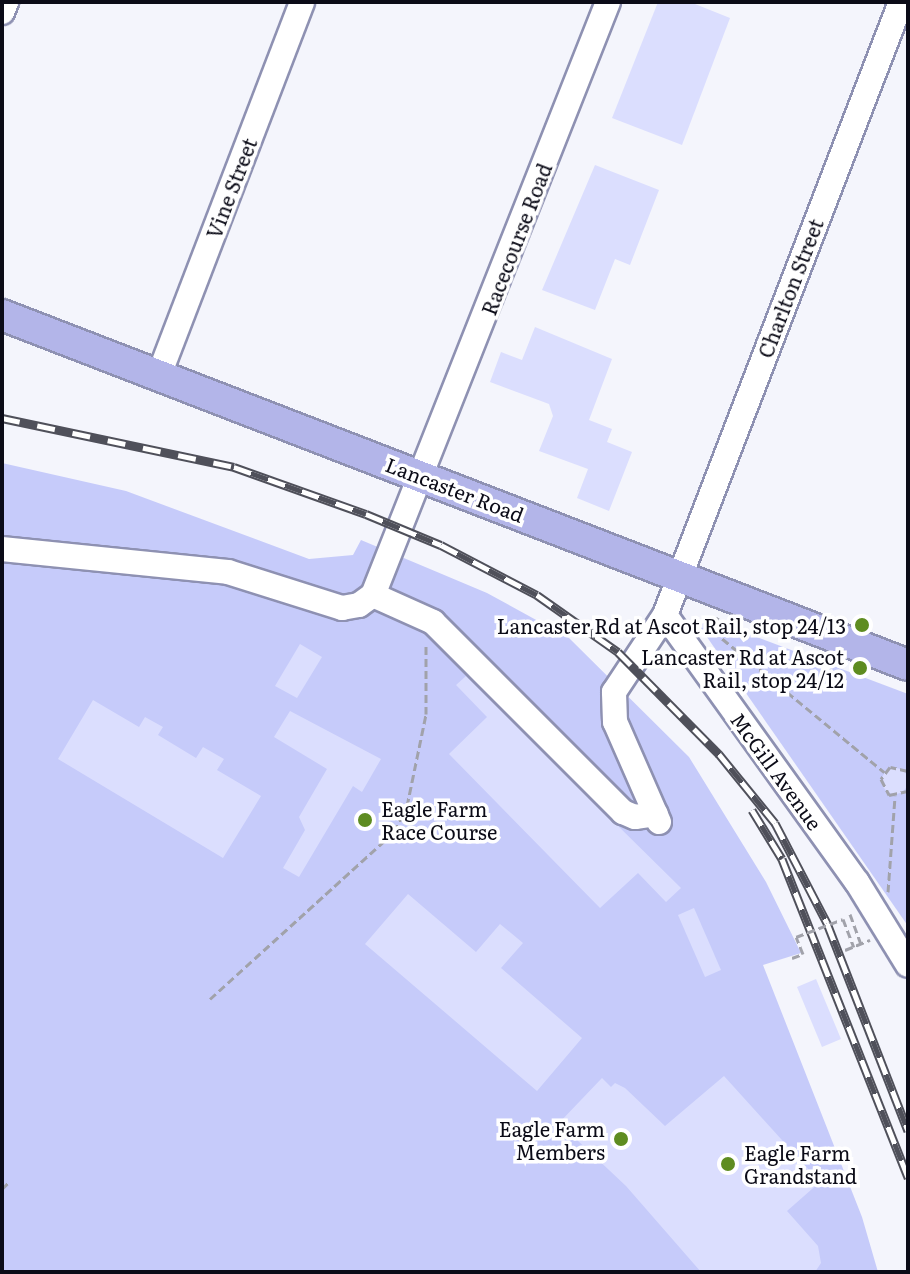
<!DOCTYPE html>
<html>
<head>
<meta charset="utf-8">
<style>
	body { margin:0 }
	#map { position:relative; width:910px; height:1274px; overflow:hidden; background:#f4f5fc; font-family:Literata,serif }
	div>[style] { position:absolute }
	.green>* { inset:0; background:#c6cbfa }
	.building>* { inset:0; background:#dbdefe }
	.round { border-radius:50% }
	.path>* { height:3px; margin-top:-1.5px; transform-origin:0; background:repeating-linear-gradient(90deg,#a1a2aa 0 8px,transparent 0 12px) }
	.roads { filter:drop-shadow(2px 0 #8e91b2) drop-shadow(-2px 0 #8e91b2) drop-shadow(0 2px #8e91b2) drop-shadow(0 -2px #8e91b2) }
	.minor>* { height:24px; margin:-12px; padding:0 12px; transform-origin:12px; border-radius:12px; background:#fff }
	.major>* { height:30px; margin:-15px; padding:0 15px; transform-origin:15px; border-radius:15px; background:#b3b5e9 }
	.rail>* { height:9px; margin-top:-4.5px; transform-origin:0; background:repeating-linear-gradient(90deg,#fff 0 18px,#4f505a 0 36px); box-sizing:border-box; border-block:2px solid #4f505a }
	.path-bridge>* { height:3px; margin-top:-1.5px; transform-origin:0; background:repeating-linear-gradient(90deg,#a1a2aa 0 8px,transparent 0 12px) }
	.dots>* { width:22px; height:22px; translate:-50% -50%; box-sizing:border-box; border:4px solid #fff; border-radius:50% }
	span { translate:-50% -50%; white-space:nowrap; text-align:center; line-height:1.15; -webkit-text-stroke:7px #fff; paint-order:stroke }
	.street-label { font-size:20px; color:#0b0b17 }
	.poi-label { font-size:20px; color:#0b0b17 }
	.right { translate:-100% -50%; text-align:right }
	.left { translate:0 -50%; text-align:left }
	.frame { position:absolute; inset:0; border:4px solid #0b0b17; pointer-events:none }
</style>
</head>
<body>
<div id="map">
	<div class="green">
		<i style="clip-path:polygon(2px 463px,126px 491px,309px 559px,353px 555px,361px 540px,487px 593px,569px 638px,689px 757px,766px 882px,801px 953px,763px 965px,862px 1217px,878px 1272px,2px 1272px)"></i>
		<i style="clip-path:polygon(706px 618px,908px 694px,908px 926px,700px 627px)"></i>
	</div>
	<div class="building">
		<i style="clip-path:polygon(658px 2px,690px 2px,730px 18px,682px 145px,612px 118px)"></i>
		<i style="clip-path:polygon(595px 165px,659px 190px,630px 265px,615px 259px,595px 310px,542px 290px)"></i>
		<i style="clip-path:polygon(535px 327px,612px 359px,589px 420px,612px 429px,607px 442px,632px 452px,609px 511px,577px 498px,588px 469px,539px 451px,553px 416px,549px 404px,490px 382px,501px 352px,522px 360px)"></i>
		<i style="clip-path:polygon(300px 644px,322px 657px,297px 698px,275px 686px)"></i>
		<i style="clip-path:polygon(466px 676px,681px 888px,666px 902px,638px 873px,600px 908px,449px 754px,487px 717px,456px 685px)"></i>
		<i style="clip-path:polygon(93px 700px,139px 727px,145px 717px,163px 727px,158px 735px,196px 758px,203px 747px,224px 759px,217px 770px,261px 796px,223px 858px,58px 759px)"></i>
		<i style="clip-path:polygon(290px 711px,381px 759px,362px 792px,353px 786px,299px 877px,283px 868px,305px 830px,299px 817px,327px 769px,274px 737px)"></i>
		<i class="round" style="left:882px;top:768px;width:26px;height:26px"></i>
		<i style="clip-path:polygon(408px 894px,476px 952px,500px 924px,523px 943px,501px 968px,582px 1038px,537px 1091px,365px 944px)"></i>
		<i style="clip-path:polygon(694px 908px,721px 970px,705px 977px,678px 915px)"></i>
		<i style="clip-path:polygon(816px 979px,841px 1039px,822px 1047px,797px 987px)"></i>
		<i style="clip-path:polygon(724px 1076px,820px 1182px,787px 1211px,818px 1246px,821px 1263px,815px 1272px,701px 1272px,626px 1186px,559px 1123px,602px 1078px,611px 1087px,615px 1083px,625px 1088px,665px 1126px)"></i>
	</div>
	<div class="path">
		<i style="left:718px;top:617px;width:15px;rotate:110deg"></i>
		<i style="left:713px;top:631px;width:222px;rotate:39.5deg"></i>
		<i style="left:908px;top:771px;width:18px;rotate:-167deg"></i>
		<i style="left:890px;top:767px;width:15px;rotate:127deg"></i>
		<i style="left:881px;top:779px;width:18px;rotate:63deg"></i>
		<i style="left:889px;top:795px;width:19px;rotate:-12deg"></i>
		<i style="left:888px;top:892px;width:96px;rotate:-85.8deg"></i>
		<i style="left:850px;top:914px;width:32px;rotate:70deg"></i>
		<i style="left:843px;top:919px;width:30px;rotate:69deg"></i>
		<i style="left:845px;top:950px;width:27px;rotate:-22deg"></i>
		<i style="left:792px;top:958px;width:12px;rotate:-20deg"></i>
		<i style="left:803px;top:954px;width:18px;rotate:-112deg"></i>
		<i style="left:210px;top:999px;width:248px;rotate:-42.2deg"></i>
		<i style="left:394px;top:832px;width:29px;rotate:-63deg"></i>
		<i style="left:407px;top:806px;width:94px;rotate:-78.3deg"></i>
		<i style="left:426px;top:714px;width:69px;rotate:-90deg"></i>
		<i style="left:2px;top:1189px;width:10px;rotate:-45deg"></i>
	</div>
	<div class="roads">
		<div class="minor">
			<i style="left:2px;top:12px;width:11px;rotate:-68deg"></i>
			<i style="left:159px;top:375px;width:399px;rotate:-69deg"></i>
			<i style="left:2px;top:549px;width:227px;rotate:5.8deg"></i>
			<i style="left:228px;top:572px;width:120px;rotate:17.5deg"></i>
			<i style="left:342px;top:608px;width:17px;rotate:-10deg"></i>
			<i style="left:359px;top:605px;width:17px;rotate:-36deg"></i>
			<i style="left:373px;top:595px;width:638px;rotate:-68.38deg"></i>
			<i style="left:373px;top:595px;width:66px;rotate:24.2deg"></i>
			<i style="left:433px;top:622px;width:269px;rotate:45deg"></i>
			<i style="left:623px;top:812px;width:13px;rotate:23deg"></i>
			<i style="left:635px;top:817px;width:21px;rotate:-8deg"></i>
			<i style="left:665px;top:615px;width:329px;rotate:54.3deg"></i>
			<i style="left:857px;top:882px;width:97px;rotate:58.4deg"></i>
			<i style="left:659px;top:822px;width:109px;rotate:-113.7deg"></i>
			<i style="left:615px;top:722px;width:30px;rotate:-92deg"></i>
			<i style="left:614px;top:692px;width:92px;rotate:-56.5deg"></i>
			<i style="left:665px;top:615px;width:657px;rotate:-68.94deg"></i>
		</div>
		<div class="major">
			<i style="left:2px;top:315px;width:971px;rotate:21.12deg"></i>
		</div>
	</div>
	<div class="rail">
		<i style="left:2px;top:418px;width:237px;rotate:11.9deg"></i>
		<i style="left:234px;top:467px;width:140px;rotate:19.6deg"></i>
		<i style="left:366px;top:514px;width:81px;rotate:22.5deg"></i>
		<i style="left:441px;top:545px;width:108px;rotate:27.5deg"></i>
		<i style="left:537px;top:595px;width:99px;rotate:35.1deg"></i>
		<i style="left:618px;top:652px;width:144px;rotate:45.3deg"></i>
		<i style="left:719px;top:754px;width:89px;rotate:50.9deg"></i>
		<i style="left:775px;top:823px;width:113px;rotate:62.5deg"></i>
		<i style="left:827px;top:923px;width:223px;rotate:68.7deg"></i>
		<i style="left:752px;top:810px;width:57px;rotate:58.5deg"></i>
		<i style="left:782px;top:859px;width:343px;rotate:68.4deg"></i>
	</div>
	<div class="path-bridge">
		<i style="left:796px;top:937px;width:50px;rotate:-21deg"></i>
	</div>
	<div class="dots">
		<i style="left:862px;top:625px;background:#5e8c20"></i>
		<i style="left:860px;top:668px;background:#5e8c20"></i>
		<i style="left:365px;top:820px;background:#5e8c20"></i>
		<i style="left:621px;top:1139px;background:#5e8c20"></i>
		<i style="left:728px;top:1164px;background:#5e8c20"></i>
	</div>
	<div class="street-label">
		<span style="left:231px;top:188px;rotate:-69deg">Vine Street</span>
		<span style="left:516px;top:239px;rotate:-69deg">Racecourse Road</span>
		<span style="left:790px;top:288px;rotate:-69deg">Charlton Street</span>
		<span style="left:455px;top:489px;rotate:21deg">Lancaster Road</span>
		<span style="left:777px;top:771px;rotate:54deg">McGill Avenue</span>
	</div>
	<div class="poi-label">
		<span class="right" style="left:846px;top:625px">Lancaster Rd at Ascot Rail, stop 24/13</span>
		<span class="right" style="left:844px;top:668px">Lancaster Rd at Ascot<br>Rail, stop 24/12</span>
		<span class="left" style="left:381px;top:820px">Eagle Farm<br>Race Course</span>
		<span class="right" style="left:605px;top:1140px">Eagle Farm<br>Members</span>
		<span class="left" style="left:744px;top:1164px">Eagle Farm<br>Grandstand</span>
	</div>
	<div class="frame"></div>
</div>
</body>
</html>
